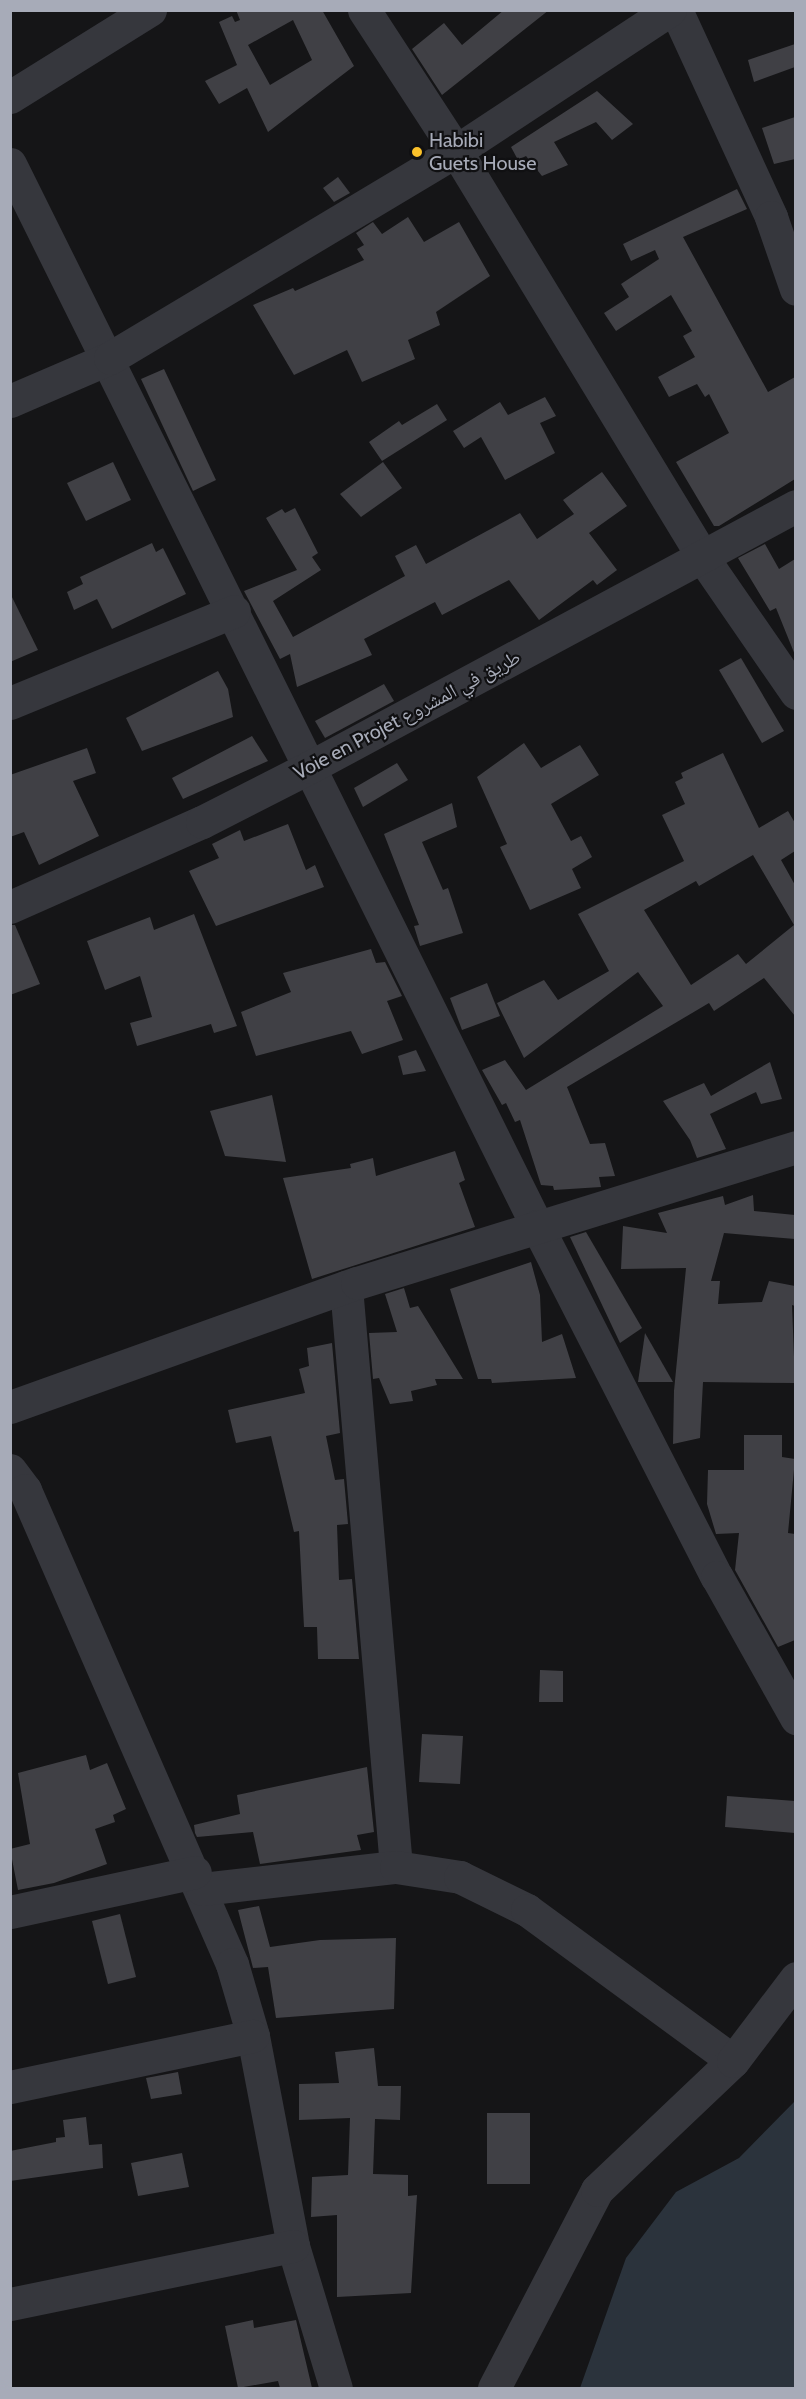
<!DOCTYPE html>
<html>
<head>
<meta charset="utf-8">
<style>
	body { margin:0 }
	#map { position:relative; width:806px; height:2399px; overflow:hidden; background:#151517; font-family:Cabin,"Noto Naskh Arabic",sans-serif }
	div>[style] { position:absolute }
	.water>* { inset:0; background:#2b333c }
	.building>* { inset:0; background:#404045 }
	.minor>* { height:33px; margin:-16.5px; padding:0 16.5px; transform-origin:16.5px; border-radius:16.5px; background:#36373d }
	.dots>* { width:16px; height:16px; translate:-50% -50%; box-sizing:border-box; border:3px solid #101012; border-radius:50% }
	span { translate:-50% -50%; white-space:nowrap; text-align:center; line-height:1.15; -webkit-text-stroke:4.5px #101012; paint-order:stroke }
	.poi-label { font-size:20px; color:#a7abb8 }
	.left { translate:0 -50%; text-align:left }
	.street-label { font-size:20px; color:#a7abb8 }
	.frame { position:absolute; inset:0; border:12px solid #a7abb8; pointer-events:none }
</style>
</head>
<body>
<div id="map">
	<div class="water">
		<i style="clip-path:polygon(795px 2101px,795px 2388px,580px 2388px,626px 2258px,676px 2192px,739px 2158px)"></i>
	</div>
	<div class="building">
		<i style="clip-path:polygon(evenodd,236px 10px,322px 10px,354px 66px,268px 132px,247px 88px,219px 104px,205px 81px,237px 65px,219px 22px,232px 16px,235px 22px,240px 20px,236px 10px,293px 20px,312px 60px,270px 85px,248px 45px,293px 20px)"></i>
		<i style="clip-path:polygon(504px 10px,549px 10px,442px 95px,412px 49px,444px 23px,462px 45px)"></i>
		<i style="clip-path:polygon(795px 44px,795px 67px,754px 82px,748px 60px)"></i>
		<i style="clip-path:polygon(597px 91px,633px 124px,612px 140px,596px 122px,554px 142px,568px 165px,542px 176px,526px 156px,518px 160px,511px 147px)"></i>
		<i style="clip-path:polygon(795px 117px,795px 159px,774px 164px,762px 128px)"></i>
		<i style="clip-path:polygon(338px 177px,350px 193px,334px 202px,323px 188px)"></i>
		<i style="clip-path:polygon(737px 189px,747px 209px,683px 237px,768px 392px,795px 377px,795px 479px,719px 526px,714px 526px,676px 462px,729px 433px,709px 394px,705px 397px,697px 384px,669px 397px,658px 377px,695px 357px,683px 336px,692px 331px,671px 295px,616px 331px,604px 313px,629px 297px,621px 284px,659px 259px,655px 250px,631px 261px,623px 244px)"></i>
		<i style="clip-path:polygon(408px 217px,424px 242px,459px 222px,490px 276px,436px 312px,440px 325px,408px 340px,415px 359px,362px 382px,347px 350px,294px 375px,253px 305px,293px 288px,295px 291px,364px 260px,357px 249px,364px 245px,356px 233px,373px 222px,382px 234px)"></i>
		<i style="clip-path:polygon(164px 369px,216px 480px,193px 491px,141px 379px)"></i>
		<i style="clip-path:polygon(545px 397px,556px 416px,540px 423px,555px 453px,505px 480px,481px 437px,464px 448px,453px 431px,500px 402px,508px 415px)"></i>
		<i style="clip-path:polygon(437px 404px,447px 420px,382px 461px,369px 442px,399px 421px,402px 425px)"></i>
		<i style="clip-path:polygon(113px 462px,131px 500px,86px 521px,67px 483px)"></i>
		<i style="clip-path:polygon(383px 462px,402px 488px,361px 517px,340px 494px)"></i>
		<i style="clip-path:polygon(602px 472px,627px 506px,589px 533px,617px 570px,597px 585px,593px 580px,539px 620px,509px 580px,442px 615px,435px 602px,364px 639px,372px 655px,297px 687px,290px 654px,280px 659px,244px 591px,297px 570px,266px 518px,282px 509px,285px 513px,295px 508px,318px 553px,312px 557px,321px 570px,273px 601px,293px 637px,405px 576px,395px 556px,416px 545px,426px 564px,520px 513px,537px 539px,574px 514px,563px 500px)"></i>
		<i style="clip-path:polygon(152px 543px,156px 552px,163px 548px,186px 594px,112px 629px,97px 599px,74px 610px,67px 592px,83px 584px,80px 577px)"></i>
		<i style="clip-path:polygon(765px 544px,779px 569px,795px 559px,795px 655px,776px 608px,770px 611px,738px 558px)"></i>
		<i style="clip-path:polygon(10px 593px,38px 650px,10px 662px)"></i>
		<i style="clip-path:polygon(741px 658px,784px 731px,762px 743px,719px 670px)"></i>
		<i style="clip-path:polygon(218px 671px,228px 689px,233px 717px,142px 751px,126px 718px)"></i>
		<i style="clip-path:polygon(384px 684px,394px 701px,325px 738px,315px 721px)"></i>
		<i style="clip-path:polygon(252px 736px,268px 761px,183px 799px,172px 778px)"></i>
		<i style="clip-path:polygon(524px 743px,541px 768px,580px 745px,599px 775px,551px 804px,571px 841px,581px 836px,592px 857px,572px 869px,581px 888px,530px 910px,500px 847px,507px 844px,477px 777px)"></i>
		<i style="clip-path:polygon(87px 748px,96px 773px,73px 781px,99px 836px,39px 865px,24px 832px,10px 837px,10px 775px)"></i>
		<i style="clip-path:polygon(evenodd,723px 753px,759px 828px,788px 811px,795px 823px,795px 851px,781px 860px,795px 885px,795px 1016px,764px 978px,714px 1011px,709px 1003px,567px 1087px,590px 1144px,605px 1143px,615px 1176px,599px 1177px,601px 1187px,554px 1190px,553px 1186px,541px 1185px,520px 1120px,515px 1122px,506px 1103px,502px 1105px,482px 1070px,505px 1060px,526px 1090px,663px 1006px,638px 972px,524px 1058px,497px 1003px,544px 980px,558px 1000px,609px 971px,578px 914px,684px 861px,662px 815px,685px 804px,675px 782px,683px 778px,681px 773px,723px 753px,753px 855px,794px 925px,746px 964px,738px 954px,691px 985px,644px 910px,696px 881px,699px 886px,753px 855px)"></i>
		<i style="clip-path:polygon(397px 763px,408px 780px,363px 807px,354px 788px)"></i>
		<i style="clip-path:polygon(452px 803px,457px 827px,422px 842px,443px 890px,448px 888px,463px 933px,420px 946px,414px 926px,419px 925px,384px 834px)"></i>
		<i style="clip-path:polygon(288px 824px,306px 870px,315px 865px,324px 887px,216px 926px,189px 871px,219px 858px,212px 844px,240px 830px,244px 841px)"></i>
		<i style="clip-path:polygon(194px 914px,237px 1026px,214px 1033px,211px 1024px,137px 1046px,130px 1023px,152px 1017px,140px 976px,105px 990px,87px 941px,150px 917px,154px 930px)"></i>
		<i style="clip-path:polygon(10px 925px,15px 925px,40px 984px,10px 995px)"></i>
		<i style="clip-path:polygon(371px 949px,376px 963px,385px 962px,402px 996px,387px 1001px,403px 1040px,362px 1054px,351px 1031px,256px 1056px,241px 1012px,291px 992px,283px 973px)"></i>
		<i style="clip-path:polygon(487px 983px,500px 1016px,462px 1030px,450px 998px)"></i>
		<i style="clip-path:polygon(416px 1050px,426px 1071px,403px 1075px,398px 1056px)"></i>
		<i style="clip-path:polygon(770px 1062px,782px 1099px,761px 1104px,756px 1092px,710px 1114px,726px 1149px,697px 1158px,690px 1140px,663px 1101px,704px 1083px,711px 1096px)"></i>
		<i style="clip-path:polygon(272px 1095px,286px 1162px,225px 1156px,210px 1111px)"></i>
		<i style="clip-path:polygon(455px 1151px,465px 1180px,459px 1183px,475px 1227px,312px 1279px,283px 1178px,351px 1168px,350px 1164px,373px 1158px,376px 1176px)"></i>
		<i style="clip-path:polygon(753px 1195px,754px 1211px,795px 1215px,795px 1239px,724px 1233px,711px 1281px,720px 1281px,718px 1304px,762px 1302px,769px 1281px,795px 1286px,795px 1306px,792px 1305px,795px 1383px,703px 1382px,700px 1438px,673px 1444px,674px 1391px,686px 1268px,621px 1269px,623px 1226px,667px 1233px,658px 1213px,723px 1196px,725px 1205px)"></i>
		<i style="clip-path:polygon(586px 1232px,642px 1328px,620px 1343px,570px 1237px)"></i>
		<i style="clip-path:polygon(531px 1262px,540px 1295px,542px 1342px,562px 1334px,576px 1378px,492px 1383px,491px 1379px,478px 1379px,450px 1289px)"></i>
		<i style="clip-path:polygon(404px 1288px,410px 1308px,418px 1306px,463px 1379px,435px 1379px,437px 1385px,411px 1391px,413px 1401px,390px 1404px,379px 1378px,373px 1379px,369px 1333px,397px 1332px,385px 1294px)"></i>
		<i style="clip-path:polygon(645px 1333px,673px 1382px,638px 1382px)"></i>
		<i style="clip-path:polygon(332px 1343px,340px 1433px,326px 1436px,335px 1480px,344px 1479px,348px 1524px,337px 1525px,339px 1580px,352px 1579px,359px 1659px,318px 1659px,317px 1627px,304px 1627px,299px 1531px,294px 1532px,271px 1436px,236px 1443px,228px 1410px,305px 1393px,299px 1369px,309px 1366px,307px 1348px)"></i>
		<i style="clip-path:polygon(744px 1435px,782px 1435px,782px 1457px,795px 1459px,788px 1533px,795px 1534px,795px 1640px,778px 1647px,735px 1570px,739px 1533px,716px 1534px,707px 1504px,708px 1470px,744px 1470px)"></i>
		<i style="clip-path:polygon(540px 1670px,563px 1671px,563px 1702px,539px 1702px)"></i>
		<i style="clip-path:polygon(422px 1734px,463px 1736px,460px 1784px,419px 1782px)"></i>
		<i style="clip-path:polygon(86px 1755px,90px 1770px,107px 1763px,126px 1809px,113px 1815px,115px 1822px,95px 1829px,107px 1864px,54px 1883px,18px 1890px,10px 1849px,30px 1844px,18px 1773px)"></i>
		<i style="clip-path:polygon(367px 1767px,374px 1832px,357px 1835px,361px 1850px,260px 1864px,253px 1832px,197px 1837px,195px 1833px,194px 1825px,240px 1814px,237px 1795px)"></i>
		<i style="clip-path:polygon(727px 1796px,795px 1801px,795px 1833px,725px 1827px)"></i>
		<i style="clip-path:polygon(259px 1906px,270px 1947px,320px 1940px,396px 1938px,394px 2009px,276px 2018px,268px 1967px,253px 1968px,238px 1910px)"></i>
		<i style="clip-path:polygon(120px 1914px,136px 1977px,108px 1984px,92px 1921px)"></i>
		<i style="clip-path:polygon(374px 2048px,378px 2086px,401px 2086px,400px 2120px,375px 2119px,373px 2174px,408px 2175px,408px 2196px,417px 2195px,411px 2293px,337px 2297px,337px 2215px,311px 2217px,312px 2177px,348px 2175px,350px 2118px,299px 2120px,299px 2084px,339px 2083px,335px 2052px)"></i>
		<i style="clip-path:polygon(178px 2072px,182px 2094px,151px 2099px,146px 2078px)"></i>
		<i style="clip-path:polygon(487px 2113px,530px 2113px,530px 2184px,487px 2184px)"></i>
		<i style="clip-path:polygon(86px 2117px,89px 2145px,102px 2144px,103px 2168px,10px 2181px,10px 2151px,56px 2142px,56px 2138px,65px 2137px,63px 2120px)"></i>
		<i style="clip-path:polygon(182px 2153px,189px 2187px,138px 2196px,131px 2163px)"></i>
		<i style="clip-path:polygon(253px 2320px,254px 2328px,296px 2320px,312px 2388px,280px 2388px,278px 2381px,238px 2388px,225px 2326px)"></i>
	</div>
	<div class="minor">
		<i style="left:364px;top:10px;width:168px;rotate:56.9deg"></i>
		<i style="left:456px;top:151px;width:476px;rotate:58.7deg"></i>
		<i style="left:703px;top:558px;width:164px;rotate:55.4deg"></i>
		<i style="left:676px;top:10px;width:228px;rotate:65.3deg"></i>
		<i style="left:771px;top:217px;width:76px;rotate:70.9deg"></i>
		<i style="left:10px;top:97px;width:165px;rotate:-31.9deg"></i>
		<i style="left:10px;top:164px;width:1186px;rotate:63.61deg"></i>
		<i style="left:537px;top:1226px;width:394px;rotate:62.9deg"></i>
		<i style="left:717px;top:1577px;width:162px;rotate:60.7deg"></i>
		<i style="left:10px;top:401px;width:109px;rotate:-23.3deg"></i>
		<i style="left:110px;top:358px;width:403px;rotate:-30.9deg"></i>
		<i style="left:456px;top:151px;width:256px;rotate:-33.4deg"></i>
		<i style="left:10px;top:703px;width:242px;rotate:-22.3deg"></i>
		<i style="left:10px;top:907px;width:210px;rotate:-23.9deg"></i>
		<i style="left:202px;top:822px;width:121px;rotate:-27deg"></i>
		<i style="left:310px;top:767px;width:552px;rotate:-28.24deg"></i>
		<i style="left:346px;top:1287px;width:582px;rotate:85.07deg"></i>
		<i style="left:10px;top:1407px;width:368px;rotate:-19.7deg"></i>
		<i style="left:357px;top:1283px;width:460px;rotate:-17.2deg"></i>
		<i style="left:10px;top:1470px;width:25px;rotate:53deg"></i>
		<i style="left:25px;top:1490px;width:517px;rotate:66.41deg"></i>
		<i style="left:232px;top:1964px;width:75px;rotate:73.7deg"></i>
		<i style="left:253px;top:2036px;width:214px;rotate:79.2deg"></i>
		<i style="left:293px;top:2246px;width:148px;rotate:73.2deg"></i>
		<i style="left:202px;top:1889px;width:195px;rotate:-6.5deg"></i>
		<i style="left:396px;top:1867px;width:65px;rotate:8.9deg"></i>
		<i style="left:460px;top:1877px;width:75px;rotate:26.2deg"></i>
		<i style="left:527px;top:1910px;width:255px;rotate:36.2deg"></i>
		<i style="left:10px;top:1912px;width:189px;rotate:-12.2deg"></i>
		<i style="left:10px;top:2087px;width:248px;rotate:-11.9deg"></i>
		<i style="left:10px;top:2304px;width:289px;rotate:-11.6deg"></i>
		<i style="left:494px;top:2388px;width:223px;rotate:-62.5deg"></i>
		<i style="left:597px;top:2190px;width:187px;rotate:-43.5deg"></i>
		<i style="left:733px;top:2061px;width:104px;rotate:-52.8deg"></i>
	</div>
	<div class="dots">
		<i style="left:417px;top:152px;background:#fbc12a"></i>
	</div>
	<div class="poi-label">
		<span class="left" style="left:429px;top:152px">Habibi<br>Guets House</span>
	</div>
	<div class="street-label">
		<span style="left:407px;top:715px;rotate:-28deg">Voie en Projet طريق في المشروع</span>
	</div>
	<div class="frame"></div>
</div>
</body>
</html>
